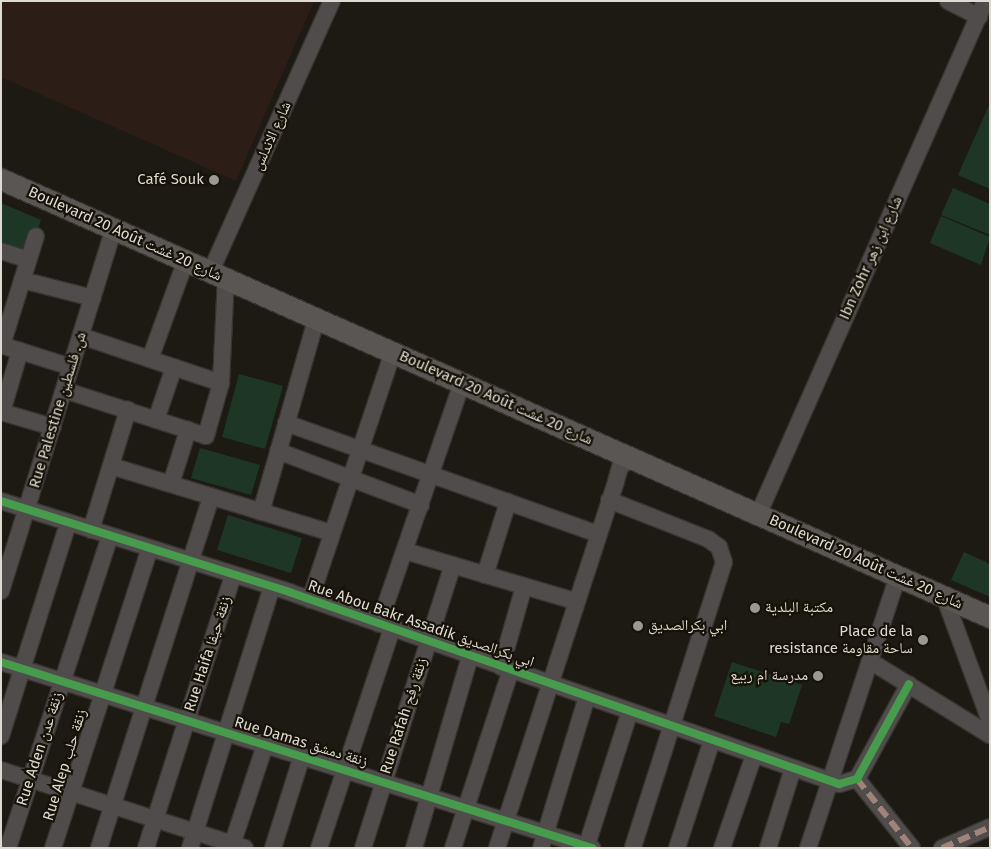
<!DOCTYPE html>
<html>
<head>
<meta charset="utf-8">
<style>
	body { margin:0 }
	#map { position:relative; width:991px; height:849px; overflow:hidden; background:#1d1a14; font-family:"Fira Sans","Noto Naskh Arabic",sans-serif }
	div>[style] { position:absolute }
	.commercial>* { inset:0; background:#2d1d17 }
	.green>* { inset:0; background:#1d3724 }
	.roads { filter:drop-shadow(1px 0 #373430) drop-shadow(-1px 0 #373430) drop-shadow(0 1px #373430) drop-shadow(0 -1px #373430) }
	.minor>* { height:16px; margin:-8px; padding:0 8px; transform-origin:8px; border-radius:8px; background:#504c4b }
	.major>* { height:21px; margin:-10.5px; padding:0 10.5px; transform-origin:10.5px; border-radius:10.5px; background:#595654 }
	.quiet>* { height:6px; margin-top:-3px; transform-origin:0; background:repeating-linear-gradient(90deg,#a18479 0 12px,transparent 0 18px) }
	.cycleway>* { height:8px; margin:-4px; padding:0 4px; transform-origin:4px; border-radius:4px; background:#469c4c }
	.dots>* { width:14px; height:14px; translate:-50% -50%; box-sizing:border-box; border:2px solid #171207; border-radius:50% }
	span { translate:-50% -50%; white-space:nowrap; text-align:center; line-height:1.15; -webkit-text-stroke:4.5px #171207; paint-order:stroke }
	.street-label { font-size:15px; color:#dfdbd4 }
	.poi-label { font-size:15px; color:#dfdbd4 }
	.right { translate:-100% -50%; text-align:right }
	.left { translate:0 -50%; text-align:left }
	.frame { position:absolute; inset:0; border:2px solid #dfdbd4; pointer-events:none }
</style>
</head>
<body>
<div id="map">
	<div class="commercial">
		<i style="clip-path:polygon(1px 1px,314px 1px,236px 181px,1px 77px)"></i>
	</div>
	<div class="green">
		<i style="clip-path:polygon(990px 103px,990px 189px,958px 175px)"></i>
		<i style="clip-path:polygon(953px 188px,990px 204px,990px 235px,941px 215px)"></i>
		<i style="clip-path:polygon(1px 203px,41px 220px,28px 259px,1px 250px)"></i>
		<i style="clip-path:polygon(941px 216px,990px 237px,981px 265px,930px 243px)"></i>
		<i style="clip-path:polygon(239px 374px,283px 386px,265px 449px,222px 437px)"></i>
		<i style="clip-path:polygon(200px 448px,260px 465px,251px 495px,191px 478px)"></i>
		<i style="clip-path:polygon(228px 515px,302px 538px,291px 573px,217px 550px)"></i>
		<i style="clip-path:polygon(964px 552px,990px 564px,990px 597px,951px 580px)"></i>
		<i style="clip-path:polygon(732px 662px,802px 685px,789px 724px,781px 722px,776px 737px,714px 716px)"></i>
	</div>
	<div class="roads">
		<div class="minor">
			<i style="left:948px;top:1px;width:35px;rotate:27deg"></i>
			<i style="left:1px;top:251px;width:29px;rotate:18deg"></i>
			<i style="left:211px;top:271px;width:296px;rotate:-65.9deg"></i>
			<i style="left:22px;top:280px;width:73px;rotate:14.2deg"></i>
			<i style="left:81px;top:336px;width:148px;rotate:18.6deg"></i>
			<i style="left:1px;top:345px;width:73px;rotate:17.4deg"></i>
			<i style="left:2px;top:345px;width:114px;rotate:-72.7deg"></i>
			<i style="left:150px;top:359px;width:105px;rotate:-70deg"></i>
			<i style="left:64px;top:390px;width:149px;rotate:17.9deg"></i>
			<i style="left:206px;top:436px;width:55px;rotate:-74.2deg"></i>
			<i style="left:221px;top:383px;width:105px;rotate:-87.3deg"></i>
			<i style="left:1px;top:412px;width:54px;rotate:16.1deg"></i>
			<i style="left:2px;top:412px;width:64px;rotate:-73.6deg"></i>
			<i style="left:156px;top:420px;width:56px;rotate:-71.2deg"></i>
			<i style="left:286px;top:423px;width:331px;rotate:19.6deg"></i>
			<i style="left:278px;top:451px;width:153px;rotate:20.7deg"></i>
			<i style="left:111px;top:466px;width:231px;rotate:16.9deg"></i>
			<i style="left:171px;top:484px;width:57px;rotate:-72.5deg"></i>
			<i style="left:609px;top:500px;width:106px;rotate:21.5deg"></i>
			<i style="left:708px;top:539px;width:14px;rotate:36deg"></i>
			<i style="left:719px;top:547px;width:16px;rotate:72deg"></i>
			<i style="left:724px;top:562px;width:300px;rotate:107.7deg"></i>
			<i style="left:1px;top:501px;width:302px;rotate:17.5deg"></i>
			<i style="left:289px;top:592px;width:583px;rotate:19.24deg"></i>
			<i style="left:839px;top:784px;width:19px;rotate:-16deg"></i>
			<i style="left:857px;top:779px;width:108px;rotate:-61.3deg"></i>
			<i style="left:261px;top:512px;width:200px;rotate:-74deg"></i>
			<i style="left:758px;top:515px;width:562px;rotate:-66.17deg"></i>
			<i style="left:91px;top:530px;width:126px;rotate:-72.9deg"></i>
			<i style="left:405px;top:551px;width:177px;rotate:16.4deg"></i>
			<i style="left:485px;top:575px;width:77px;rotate:-72.5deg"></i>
			<i style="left:1px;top:591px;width:380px;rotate:-72.7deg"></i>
			<i style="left:944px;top:596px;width:133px;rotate:69.8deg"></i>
			<i style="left:310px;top:600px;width:262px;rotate:-71.5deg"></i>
			<i style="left:379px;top:624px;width:255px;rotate:-71deg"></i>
			<i style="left:870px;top:661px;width:141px;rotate:31.7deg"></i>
			<i style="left:1px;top:662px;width:620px;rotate:17.47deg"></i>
			<i style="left:501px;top:667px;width:84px;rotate:-74.1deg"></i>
			<i style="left:1px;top:736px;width:223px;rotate:-72.5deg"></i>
			<i style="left:1px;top:770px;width:256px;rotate:17.7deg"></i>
			<i style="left:857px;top:779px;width:88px;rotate:51.4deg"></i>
			<i style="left:8px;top:848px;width:328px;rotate:-71.9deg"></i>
			<i style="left:53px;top:848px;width:315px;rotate:-72.1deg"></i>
			<i style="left:99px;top:848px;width:369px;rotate:-72.3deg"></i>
			<i style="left:146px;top:848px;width:287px;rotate:-72.3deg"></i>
			<i style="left:190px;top:848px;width:274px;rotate:-72.6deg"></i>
			<i style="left:231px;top:848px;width:108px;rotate:-71.7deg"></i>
			<i style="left:273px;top:848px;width:96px;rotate:-72.5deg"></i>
			<i style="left:319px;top:848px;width:232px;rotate:-71.6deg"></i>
			<i style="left:363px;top:848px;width:297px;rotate:-72.4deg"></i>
			<i style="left:414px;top:848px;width:200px;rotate:-73.7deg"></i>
			<i style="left:453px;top:848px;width:187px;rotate:-72deg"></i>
			<i style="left:497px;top:848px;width:386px;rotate:-72deg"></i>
			<i style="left:616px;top:481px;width:15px;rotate:-74deg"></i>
			<i style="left:620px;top:467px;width:14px;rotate:-39deg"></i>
			<i style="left:541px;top:848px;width:158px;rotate:-73.1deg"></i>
			<i style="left:586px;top:848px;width:144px;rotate:-72.2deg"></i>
			<i style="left:677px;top:848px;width:114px;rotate:-72deg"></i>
			<i style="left:722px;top:848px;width:98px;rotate:-71deg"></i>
			<i style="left:768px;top:848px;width:84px;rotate:-72.6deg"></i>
			<i style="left:808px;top:848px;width:287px;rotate:-71.7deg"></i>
			<i style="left:942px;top:848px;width:52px;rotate:-23.6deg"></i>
		</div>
		<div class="major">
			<i style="left:1px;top:179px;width:1082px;rotate:23.89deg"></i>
		</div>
	</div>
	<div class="quiet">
		<i style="left:857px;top:779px;width:88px;rotate:51.4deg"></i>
		<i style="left:942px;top:848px;width:52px;rotate:-23.6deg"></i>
	</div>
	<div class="cycleway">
		<i style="left:1px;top:501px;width:302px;rotate:17.5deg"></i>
		<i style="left:289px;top:592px;width:583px;rotate:19.24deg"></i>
		<i style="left:839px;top:784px;width:19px;rotate:-16deg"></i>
		<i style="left:857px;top:779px;width:108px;rotate:-61.3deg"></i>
		<i style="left:1px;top:662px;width:620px;rotate:17.47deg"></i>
	</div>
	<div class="dots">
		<i style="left:214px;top:180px;background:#9b9791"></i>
		<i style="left:755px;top:608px;background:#9b9791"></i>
		<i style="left:638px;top:626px;background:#9b9791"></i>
		<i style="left:923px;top:640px;background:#9b9791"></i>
		<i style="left:818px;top:676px;background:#9b9791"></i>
	</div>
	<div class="street-label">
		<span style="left:272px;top:136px;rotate:-66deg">شارع الاندلس</span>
		<span style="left:125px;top:234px;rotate:24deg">Boulevard 20 Août شارع 20 غشت</span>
		<span style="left:871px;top:258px;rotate:-66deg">Ibn Zohr شارع ابن زهر</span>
		<span style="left:496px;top:398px;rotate:24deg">Boulevard 20 Août شارع 20 غشت</span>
		<span style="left:58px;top:410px;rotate:-73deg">Rue Palestine ش. فلسطين</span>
		<span style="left:866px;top:562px;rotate:24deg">Boulevard 20 Août شارع 20 غشت</span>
		<span style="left:421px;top:624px;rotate:19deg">Rue Abou Bakr Assadik ابي بكرالصديق</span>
		<span style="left:208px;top:654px;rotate:-72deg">Rue Haifa زنقة حيفا</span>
		<span style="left:404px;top:716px;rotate:-72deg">Rue Rafah زنقة رفح</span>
		<span style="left:301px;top:742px;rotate:17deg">Rue Damas زنقة دمشق</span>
		<span style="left:40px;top:749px;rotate:-72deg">Rue Aden زنقة عدن</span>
		<span style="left:65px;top:765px;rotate:-73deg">Rue Alep زنقة حلب</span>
	</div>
	<div class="poi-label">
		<span class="right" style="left:204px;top:180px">Café Souk</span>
		<span class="left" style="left:765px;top:608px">مكتبة البلدية</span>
		<span class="left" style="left:648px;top:626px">ابي بكرالصديق</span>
		<span class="right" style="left:913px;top:640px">Place de la<br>resistance ساحة مقاومة</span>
		<span class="right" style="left:808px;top:676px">مدرسة ام ربيع</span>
	</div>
	<div class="frame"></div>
</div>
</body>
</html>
